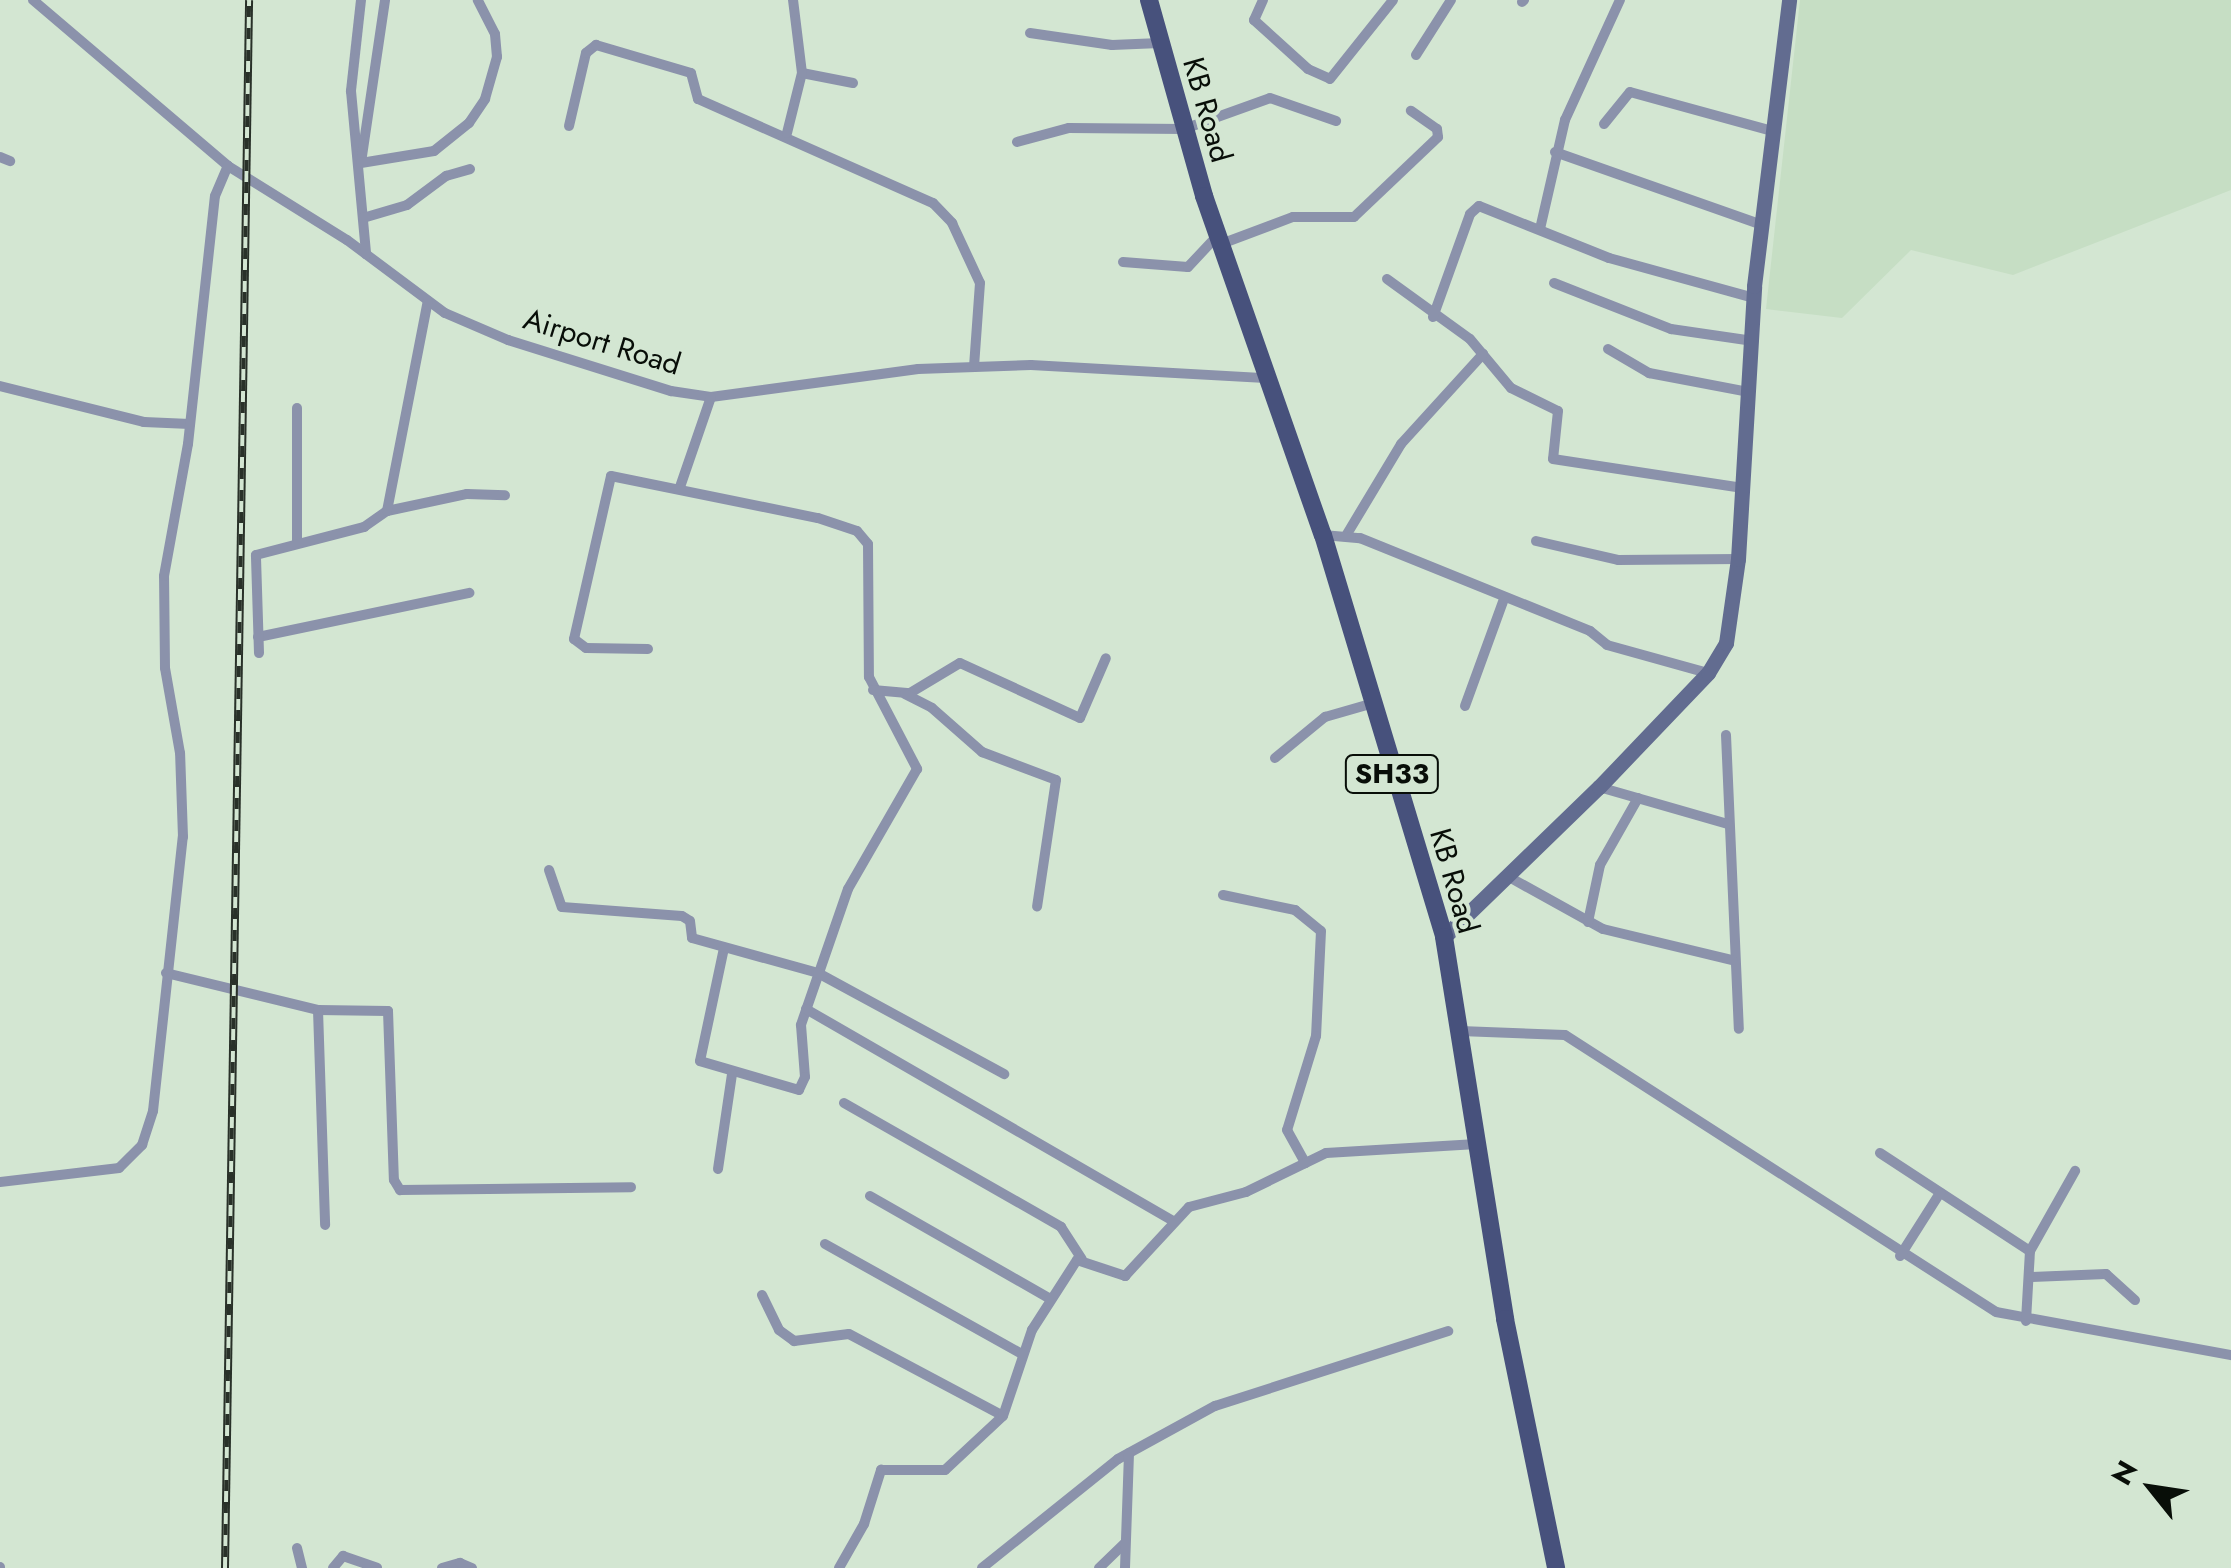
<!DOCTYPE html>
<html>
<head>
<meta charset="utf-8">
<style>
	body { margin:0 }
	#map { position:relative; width:2231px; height:1568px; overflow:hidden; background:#d3e6d2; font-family:Jost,sans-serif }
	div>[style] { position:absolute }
	.built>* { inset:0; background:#c6dec4 }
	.street>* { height:10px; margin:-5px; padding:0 5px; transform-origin:5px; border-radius:5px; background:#8b92ab }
	.secondary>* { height:15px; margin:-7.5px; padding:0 7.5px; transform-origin:7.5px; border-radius:7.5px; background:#626c90 }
	.primary>* { height:18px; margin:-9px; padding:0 9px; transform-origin:9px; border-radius:9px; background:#47517c }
	.rail>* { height:8px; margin-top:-4px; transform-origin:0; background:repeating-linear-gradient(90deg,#d3e6d2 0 11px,#293129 0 22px); box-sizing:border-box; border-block:2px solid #293129 }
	span { translate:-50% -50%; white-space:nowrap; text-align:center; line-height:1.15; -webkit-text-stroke:8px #d3e6d2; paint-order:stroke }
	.shield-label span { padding:2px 8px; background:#d3e6d2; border:2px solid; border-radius:8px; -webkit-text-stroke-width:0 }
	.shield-label { font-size:28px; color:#080e08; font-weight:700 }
	.street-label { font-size:30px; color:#080e08 }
	.north { position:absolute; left:2101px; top:1438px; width:100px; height:100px; -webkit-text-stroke:8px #d3e6d2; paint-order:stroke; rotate:300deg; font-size:28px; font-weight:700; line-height:40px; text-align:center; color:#080e08 }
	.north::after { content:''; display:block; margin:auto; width:35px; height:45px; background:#080e08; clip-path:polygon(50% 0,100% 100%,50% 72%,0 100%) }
</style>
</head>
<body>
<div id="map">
	<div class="built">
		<i style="clip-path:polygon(1800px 0,2231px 0,2231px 190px,2013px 275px,1911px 250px,1842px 318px,1766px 309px)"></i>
	</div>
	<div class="street">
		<i style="left:33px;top:0;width:256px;rotate:40.4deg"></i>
		<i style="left:228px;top:166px;width:140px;rotate:31.9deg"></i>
		<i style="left:347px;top:240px;width:122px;rotate:36.7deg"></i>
		<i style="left:445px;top:313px;width:69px;rotate:23.2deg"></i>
		<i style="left:508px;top:340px;width:171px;rotate:17.4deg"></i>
		<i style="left:671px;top:391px;width:40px;rotate:8.5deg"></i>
		<i style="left:711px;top:397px;width:209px;rotate:-7.7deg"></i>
		<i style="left:918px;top:369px;width:113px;rotate:-2deg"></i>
		<i style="left:1031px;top:365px;width:235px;rotate:3.2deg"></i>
		<i style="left:361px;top:0;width:92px;rotate:96.3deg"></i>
		<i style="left:351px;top:91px;width:164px;rotate:84.7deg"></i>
		<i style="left:1263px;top:0;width:22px;rotate:114deg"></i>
		<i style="left:1254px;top:20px;width:73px;rotate:42.2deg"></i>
		<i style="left:1308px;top:69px;width:24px;rotate:24deg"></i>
		<i style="left:1330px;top:79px;width:101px;rotate:-51.4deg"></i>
		<i style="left:1522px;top:2px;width:3px;rotate:-45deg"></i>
		<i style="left:1030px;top:33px;width:83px;rotate:8.3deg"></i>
		<i style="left:1112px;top:45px;width:48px;rotate:-2.4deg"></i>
		<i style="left:1416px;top:55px;width:65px;rotate:-57.5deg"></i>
		<i style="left:802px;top:73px;width:52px;rotate:11.1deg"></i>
		<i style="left:1604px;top:124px;width:41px;rotate:-50.9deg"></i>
		<i style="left:1630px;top:92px;width:148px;rotate:15.3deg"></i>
		<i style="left:569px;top:126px;width:75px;rotate:-76.9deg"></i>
		<i style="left:586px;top:53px;width:13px;rotate:-39deg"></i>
		<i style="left:596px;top:45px;width:99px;rotate:16.4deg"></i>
		<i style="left:691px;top:73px;width:27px;rotate:75deg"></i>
		<i style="left:698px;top:99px;width:257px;rotate:23.9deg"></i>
		<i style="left:933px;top:203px;width:28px;rotate:46deg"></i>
		<i style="left:952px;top:223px;width:66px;rotate:65deg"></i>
		<i style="left:980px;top:283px;width:84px;rotate:94.1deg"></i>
		<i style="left:787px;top:133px;width:62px;rotate:-76deg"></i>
		<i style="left:802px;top:73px;width:74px;rotate:-97deg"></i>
		<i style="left:1017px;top:142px;width:54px;rotate:-15.1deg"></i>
		<i style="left:1069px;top:128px;width:115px;rotate:0.5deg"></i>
		<i style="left:1184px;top:129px;width:91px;rotate:-19.8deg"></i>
		<i style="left:1270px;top:98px;width:70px;rotate:19.2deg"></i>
		<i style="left:1555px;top:152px;width:219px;rotate:19.4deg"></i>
		<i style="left:362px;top:156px;width:158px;rotate:-81.6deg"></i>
		<i style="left:0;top:157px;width:11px;rotate:22deg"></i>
		<i style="left:361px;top:163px;width:74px;rotate:-9.3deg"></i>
		<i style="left:434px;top:151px;width:45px;rotate:-38.7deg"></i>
		<i style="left:469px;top:123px;width:29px;rotate:-56deg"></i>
		<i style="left:485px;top:99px;width:44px;rotate:-74.1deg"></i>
		<i style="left:497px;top:57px;width:23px;rotate:-95deg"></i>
		<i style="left:495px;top:34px;width:38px;rotate:-117deg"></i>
		<i style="left:363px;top:218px;width:46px;rotate:-16.5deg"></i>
		<i style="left:407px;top:205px;width:49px;rotate:-36.6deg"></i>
		<i style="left:446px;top:176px;width:25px;rotate:-16deg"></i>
		<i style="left:1540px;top:229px;width:112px;rotate:-77.1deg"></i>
		<i style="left:1565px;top:120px;width:132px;rotate:-65.4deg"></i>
		<i style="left:1221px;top:244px;width:77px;rotate:-20.6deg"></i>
		<i style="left:1293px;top:217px;width:61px"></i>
		<i style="left:1354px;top:217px;width:116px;rotate:-43.6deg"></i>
		<i style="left:1438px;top:137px;width:8px;rotate:-97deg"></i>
		<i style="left:1437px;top:129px;width:32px;rotate:-145deg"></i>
		<i style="left:1123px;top:262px;width:65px;rotate:4.4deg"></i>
		<i style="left:1188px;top:267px;width:42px;rotate:-46.9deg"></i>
		<i style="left:1387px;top:279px;width:102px;rotate:35.9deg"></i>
		<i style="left:1470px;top:339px;width:64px;rotate:50.1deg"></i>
		<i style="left:1511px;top:388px;width:52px;rotate:26.1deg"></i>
		<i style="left:1558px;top:411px;width:48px;rotate:95.9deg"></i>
		<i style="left:1553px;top:459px;width:192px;rotate:8.7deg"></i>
		<i style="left:1554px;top:283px;width:126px;rotate:21.5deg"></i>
		<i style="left:1671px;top:329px;width:83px;rotate:8.3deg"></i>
		<i style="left:1433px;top:317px;width:109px;rotate:-70.2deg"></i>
		<i style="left:1470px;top:214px;width:12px;rotate:-42deg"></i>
		<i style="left:1479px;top:206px;width:140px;rotate:21.8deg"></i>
		<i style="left:1609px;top:258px;width:150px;rotate:15.4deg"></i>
		<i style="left:1608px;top:349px;width:48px;rotate:30.3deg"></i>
		<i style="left:1649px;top:373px;width:102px;rotate:10.8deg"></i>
		<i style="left:0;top:386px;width:148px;rotate:14deg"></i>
		<i style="left:144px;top:422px;width:46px;rotate:2.5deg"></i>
		<i style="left:297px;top:408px;width:133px;rotate:90deg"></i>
		<i style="left:680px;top:487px;width:95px;rotate:-71deg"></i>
		<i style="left:387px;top:511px;width:82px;rotate:-12deg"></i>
		<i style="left:467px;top:494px;width:38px;rotate:2deg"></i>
		<i style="left:1347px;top:534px;width:105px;rotate:-59deg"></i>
		<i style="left:1401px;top:444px;width:122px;rotate:-47.7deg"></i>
		<i style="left:1323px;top:535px;width:37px;rotate:5deg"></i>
		<i style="left:1360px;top:538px;width:248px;rotate:22deg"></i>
		<i style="left:1590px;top:631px;width:22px;rotate:39deg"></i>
		<i style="left:1607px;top:645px;width:105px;rotate:15.5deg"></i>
		<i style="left:1536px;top:541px;width:84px;rotate:13deg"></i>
		<i style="left:1618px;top:560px;width:120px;rotate:-0.5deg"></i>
		<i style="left:258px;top:637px;width:216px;rotate:-11.8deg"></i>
		<i style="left:648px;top:649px;width:62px;rotate:-179.1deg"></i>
		<i style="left:586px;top:648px;width:15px;rotate:-143deg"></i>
		<i style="left:574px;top:639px;width:167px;rotate:-77.2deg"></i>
		<i style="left:611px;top:476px;width:211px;rotate:11.5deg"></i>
		<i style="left:818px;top:518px;width:41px;rotate:18.4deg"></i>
		<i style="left:857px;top:531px;width:17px;rotate:50deg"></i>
		<i style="left:868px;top:544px;width:133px;rotate:89.6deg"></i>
		<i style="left:869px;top:677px;width:104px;rotate:62.4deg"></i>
		<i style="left:917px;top:769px;width:138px;rotate:119.9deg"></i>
		<i style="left:848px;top:889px;width:144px;rotate:109.1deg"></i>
		<i style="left:801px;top:1025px;width:52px;rotate:85.6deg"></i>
		<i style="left:805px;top:1077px;width:14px;rotate:115deg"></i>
		<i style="left:799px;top:1090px;width:103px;rotate:-163.7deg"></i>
		<i style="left:700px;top:1061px;width:116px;rotate:-78deg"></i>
		<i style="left:259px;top:653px;width:98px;rotate:-91.8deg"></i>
		<i style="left:256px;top:555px;width:112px;rotate:-14.5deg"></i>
		<i style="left:364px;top:527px;width:28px;rotate:-35deg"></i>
		<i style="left:387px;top:511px;width:214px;rotate:-79deg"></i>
		<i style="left:873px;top:690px;width:37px;rotate:5deg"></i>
		<i style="left:910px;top:693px;width:58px;rotate:-31deg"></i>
		<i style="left:960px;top:663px;width:132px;rotate:24.6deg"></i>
		<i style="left:1080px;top:718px;width:65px;rotate:-66.6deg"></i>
		<i style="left:905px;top:694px;width:30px;rotate:27deg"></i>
		<i style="left:932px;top:708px;width:67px;rotate:41.3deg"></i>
		<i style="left:982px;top:752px;width:79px;rotate:20.7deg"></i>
		<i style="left:1056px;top:780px;width:128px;rotate:98.5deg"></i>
		<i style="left:1465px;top:706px;width:114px;rotate:-70deg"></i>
		<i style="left:1726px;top:735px;width:294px;rotate:87.5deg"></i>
		<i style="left:1275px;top:758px;width:65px;rotate:-39.4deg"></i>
		<i style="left:1325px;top:717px;width:47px;rotate:-16.1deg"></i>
		<i style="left:1599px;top:787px;width:134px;rotate:16deg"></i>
		<i style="left:549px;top:870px;width:39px;rotate:71deg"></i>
		<i style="left:562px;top:907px;width:120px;rotate:4.3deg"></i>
		<i style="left:682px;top:916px;width:9px;rotate:32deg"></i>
		<i style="left:690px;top:921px;width:17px;rotate:83deg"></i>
		<i style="left:692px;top:938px;width:131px;rotate:15.5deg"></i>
		<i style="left:818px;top:973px;width:212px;rotate:28.5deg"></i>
		<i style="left:1509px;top:877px;width:107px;rotate:29deg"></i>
		<i style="left:1603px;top:929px;width:133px;rotate:13.5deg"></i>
		<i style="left:1223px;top:895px;width:74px;rotate:11.8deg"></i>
		<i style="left:1295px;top:910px;width:33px;rotate:39deg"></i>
		<i style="left:1321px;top:931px;width:105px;rotate:92.7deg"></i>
		<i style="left:1316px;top:1036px;width:98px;rotate:107.1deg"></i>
		<i style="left:1287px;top:1130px;width:38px;rotate:61deg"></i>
		<i style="left:1588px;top:922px;width:58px;rotate:-78.1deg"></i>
		<i style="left:1600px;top:865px;width:77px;rotate:-60.4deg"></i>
		<i style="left:166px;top:973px;width:156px;rotate:13.7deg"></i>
		<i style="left:318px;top:1010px;width:70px;rotate:0.8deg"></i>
		<i style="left:388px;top:1011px;width:169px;rotate:88deg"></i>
		<i style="left:394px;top:1180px;width:12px;rotate:59deg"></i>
		<i style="left:400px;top:1190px;width:231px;rotate:-0.7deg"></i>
		<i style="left:806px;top:1009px;width:424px;rotate:30deg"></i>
		<i style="left:318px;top:1010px;width:215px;rotate:88.1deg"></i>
		<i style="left:1460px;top:1031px;width:105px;rotate:2.2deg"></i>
		<i style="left:1565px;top:1035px;width:512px;rotate:32.73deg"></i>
		<i style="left:1996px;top:1312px;width:239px;rotate:10.4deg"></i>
		<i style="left:844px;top:1103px;width:250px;rotate:29.7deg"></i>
		<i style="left:1061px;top:1227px;width:38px;rotate:57deg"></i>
		<i style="left:1880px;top:1153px;width:179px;rotate:33.2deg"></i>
		<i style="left:2030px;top:1251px;width:70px;rotate:93.3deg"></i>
		<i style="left:718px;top:1169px;width:96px;rotate:-81.6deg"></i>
		<i style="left:0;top:1182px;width:120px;rotate:-6.7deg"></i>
		<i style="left:119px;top:1168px;width:33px;rotate:-45deg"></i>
		<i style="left:142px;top:1145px;width:36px;rotate:-72deg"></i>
		<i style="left:153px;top:1111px;width:276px;rotate:-83.8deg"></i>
		<i style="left:183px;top:837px;width:84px;rotate:-92deg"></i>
		<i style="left:180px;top:753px;width:86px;rotate:-100deg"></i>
		<i style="left:165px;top:668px;width:92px;rotate:-90.6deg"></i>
		<i style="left:164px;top:576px;width:134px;rotate:-79.7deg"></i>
		<i style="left:188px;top:444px;width:249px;rotate:-83.8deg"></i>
		<i style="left:215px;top:196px;width:33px;rotate:-67deg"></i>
		<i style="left:870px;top:1196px;width:206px;rotate:29.7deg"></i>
		<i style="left:825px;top:1244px;width:226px;rotate:29.2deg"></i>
		<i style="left:2030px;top:1251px;width:92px;rotate:-60.6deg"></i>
		<i style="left:1900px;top:1256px;width:75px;rotate:-57.6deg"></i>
		<i style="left:2030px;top:1277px;width:76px;rotate:-2.3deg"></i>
		<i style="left:2106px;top:1274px;width:39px;rotate:42deg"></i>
		<i style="left:762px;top:1295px;width:39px;rotate:64deg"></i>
		<i style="left:779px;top:1330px;width:19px;rotate:36deg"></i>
		<i style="left:794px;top:1341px;width:55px;rotate:-7.3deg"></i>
		<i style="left:849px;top:1334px;width:174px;rotate:28deg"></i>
		<i style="left:297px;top:1548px;width:21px;rotate:76deg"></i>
		<i style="left:0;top:1567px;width:1px;rotate:90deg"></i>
		<i style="left:333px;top:1568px;width:16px;rotate:-50deg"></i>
		<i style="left:343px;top:1556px;width:36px;rotate:19deg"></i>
		<i style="left:442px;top:1568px;width:19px;rotate:-16deg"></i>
		<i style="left:460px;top:1563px;width:13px;rotate:23deg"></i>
		<i style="left:839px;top:1568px;width:51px;rotate:-60.4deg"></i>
		<i style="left:864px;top:1524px;width:57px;rotate:-72.5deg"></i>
		<i style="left:881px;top:1470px;width:64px"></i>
		<i style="left:945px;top:1470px;width:79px;rotate:-43deg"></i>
		<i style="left:1003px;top:1416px;width:91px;rotate:-71.4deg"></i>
		<i style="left:1032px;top:1330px;width:83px;rotate:-57.3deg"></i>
		<i style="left:1077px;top:1260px;width:51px;rotate:18.4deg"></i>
		<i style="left:1125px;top:1276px;width:94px;rotate:-47.2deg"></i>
		<i style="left:1189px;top:1207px;width:59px;rotate:-14.7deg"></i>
		<i style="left:1246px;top:1192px;width:89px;rotate:-26deg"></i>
		<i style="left:1326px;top:1153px;width:151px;rotate:-3.4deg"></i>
		<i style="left:982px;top:1568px;width:174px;rotate:-38.7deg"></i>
		<i style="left:1118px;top:1459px;width:111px;rotate:-28.7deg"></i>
		<i style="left:1215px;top:1406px;width:245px;rotate:-17.8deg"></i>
		<i style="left:1099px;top:1568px;width:36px;rotate:-44deg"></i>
		<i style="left:1125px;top:1568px;width:115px;rotate:-88deg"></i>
	</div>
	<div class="secondary">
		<i style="left:1444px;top:937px;width:216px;rotate:-44.1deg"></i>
		<i style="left:1599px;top:787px;width:158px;rotate:-46.3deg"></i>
		<i style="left:1708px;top:673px;width:35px;rotate:-59deg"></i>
		<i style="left:1726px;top:643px;width:85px;rotate:-81.9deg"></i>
		<i style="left:1738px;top:559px;width:273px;rotate:-86.6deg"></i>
		<i style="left:1754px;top:286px;width:288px;rotate:-83deg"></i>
	</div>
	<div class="primary">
		<i style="left:1149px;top:0;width:204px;rotate:74.3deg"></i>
		<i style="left:1204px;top:196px;width:359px;rotate:70.7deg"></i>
		<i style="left:1323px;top:535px;width:420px;rotate:73.2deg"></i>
		<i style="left:1444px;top:937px;width:387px;rotate:80.9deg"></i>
		<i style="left:1505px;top:1319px;width:254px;rotate:78.4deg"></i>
	</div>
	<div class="rail">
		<i style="left:225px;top:1568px;width:1568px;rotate:-89.12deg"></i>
	</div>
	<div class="shield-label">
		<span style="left:1392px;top:774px">SH33</span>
	</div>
	<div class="street-label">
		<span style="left:1207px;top:110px;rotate:74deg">KB Road</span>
		<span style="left:602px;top:342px;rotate:17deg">Airport Road</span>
		<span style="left:1454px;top:881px;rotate:74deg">KB Road</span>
	</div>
	<div class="north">N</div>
</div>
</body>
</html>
